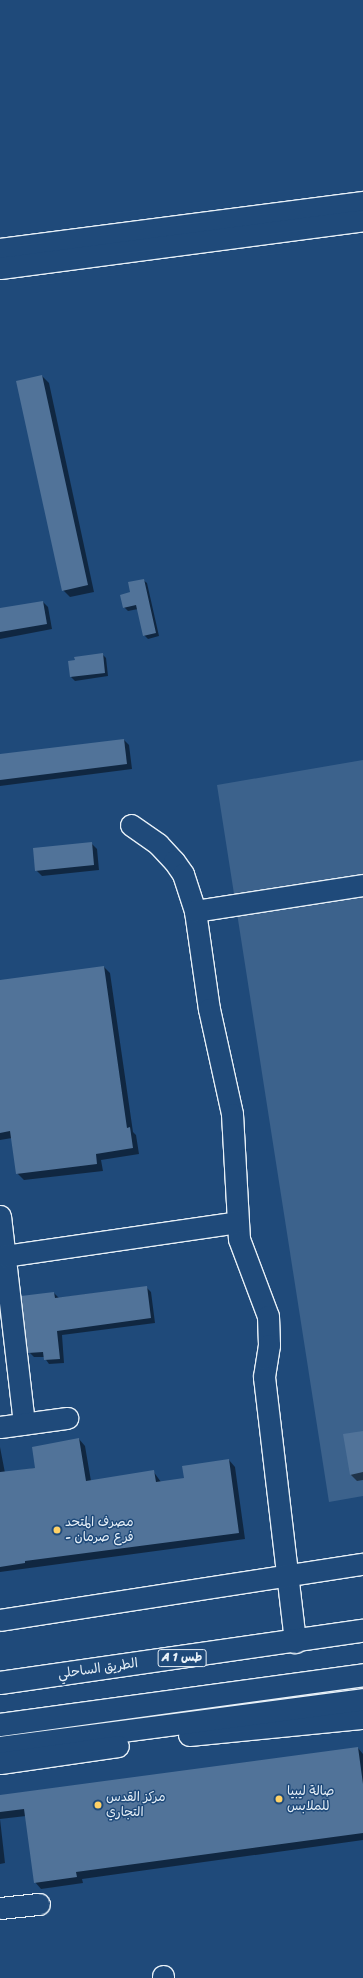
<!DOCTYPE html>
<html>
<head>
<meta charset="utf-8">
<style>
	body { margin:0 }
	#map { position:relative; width:363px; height:1978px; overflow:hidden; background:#1f4a7a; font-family:Sriracha,"Playpen Sans Arabic",sans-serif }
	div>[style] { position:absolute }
	.green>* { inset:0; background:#3c628c }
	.shadow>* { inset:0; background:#0007 }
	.building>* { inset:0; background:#517399 }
	.roads { filter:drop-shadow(1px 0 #e8f1f8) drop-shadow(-1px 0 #e8f1f8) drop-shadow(0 1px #e8f1f8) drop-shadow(0 -1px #e8f1f8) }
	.minor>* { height:21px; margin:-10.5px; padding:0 10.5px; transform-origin:10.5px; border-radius:10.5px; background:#1f4a7a }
	.highway>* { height:22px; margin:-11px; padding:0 11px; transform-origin:11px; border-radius:11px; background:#1f4a7a }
	.dots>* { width:11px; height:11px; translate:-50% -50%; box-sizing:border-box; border:2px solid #1f4a7a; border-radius:50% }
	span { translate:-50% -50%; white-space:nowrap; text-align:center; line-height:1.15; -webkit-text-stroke:3px #1f4a7a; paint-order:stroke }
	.shield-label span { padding:1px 3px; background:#1f4a7a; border:1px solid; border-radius:3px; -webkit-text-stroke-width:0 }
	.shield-label { font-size:12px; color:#e8f1f8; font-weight:700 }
	.poi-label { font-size:13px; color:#e8f1f8 }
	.left { translate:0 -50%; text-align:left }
	.street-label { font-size:13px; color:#e8f1f8 }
</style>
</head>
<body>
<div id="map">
	<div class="green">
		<i style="clip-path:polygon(363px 760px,363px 1496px,329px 1502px,217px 785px)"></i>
	</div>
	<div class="shadow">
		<i style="clip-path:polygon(42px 376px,49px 383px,94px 592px,70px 597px,63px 590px)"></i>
		<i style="clip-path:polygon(143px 580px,147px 583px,159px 636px,148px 639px,144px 635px,138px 609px,128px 611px,124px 607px)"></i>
		<i style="clip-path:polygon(43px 602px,48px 607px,52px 629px,0 639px,0 609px)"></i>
		<i style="clip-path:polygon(102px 654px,106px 658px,108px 676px,75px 681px,71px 677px)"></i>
		<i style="clip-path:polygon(124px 740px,129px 745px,132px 769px,0 786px,0 755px)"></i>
		<i style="clip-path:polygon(91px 843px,97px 849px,99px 870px,42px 876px,36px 870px)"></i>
		<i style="clip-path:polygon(104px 967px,110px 973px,133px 1132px,136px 1135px,139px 1154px,101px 1160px,103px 1171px,24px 1180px,17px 1173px,12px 1138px,0 1140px,0 981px)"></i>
		<i style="clip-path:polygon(146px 1287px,151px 1292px,155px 1323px,62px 1335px,64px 1363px,49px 1364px,44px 1357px,34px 1357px,29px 1352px,54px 1293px,59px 1298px)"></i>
		<i style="clip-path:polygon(363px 1432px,363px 1480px,357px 1481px,350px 1474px)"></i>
		<i style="clip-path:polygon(79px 1439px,85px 1446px,91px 1481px,153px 1471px,161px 1482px,185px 1479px,229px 1460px,235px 1467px,245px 1539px,0 1572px,0 1447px,5px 1473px,36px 1468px)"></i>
		<i style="clip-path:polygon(358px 1748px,363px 1754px,363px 1840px,82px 1879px,83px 1883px,41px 1889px,35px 1882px,26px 1816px,0 1819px,5px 1863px,0 1864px,0 1796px)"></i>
	</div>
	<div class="building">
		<i style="clip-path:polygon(42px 375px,88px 585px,62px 591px,16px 381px)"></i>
		<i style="clip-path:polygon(144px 579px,156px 633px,143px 636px,136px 605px,123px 608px,120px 595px,130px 592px,128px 582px)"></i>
		<i style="clip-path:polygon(43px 601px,47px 624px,0 632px,0 608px)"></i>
		<i style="clip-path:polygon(103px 653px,105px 673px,70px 677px,68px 661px,75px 660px,74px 657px)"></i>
		<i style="clip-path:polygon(124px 739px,127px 764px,0 780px,0 754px)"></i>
		<i style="clip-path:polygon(92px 842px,94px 865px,35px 871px,33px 848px)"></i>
		<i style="clip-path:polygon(104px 966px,127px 1128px,130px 1127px,133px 1148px,96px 1154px,97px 1164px,16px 1174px,10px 1131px,0 1133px,0 980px)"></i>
		<i style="clip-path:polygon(147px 1286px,151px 1318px,57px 1331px,60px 1359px,44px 1360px,43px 1352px,28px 1353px,21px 1296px,54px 1292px,55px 1298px)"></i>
		<i style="clip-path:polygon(363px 1431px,363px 1472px,350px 1475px,343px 1434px)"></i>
		<i style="clip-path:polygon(79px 1438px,86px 1481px,154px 1470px,156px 1482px,184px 1478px,182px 1466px,229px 1459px,239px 1533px,25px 1561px,25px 1563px,0 1567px,0 1472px,35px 1468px,32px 1447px)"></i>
		<i style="clip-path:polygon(358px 1747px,363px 1784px,363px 1833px,76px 1872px,77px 1877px,34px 1883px,24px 1809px,0 1812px,0 1795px)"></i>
	</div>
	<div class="roads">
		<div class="minor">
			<i style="left:0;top:249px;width:366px;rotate:-7.4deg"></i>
			<i style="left:0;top:268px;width:366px;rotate:-7.5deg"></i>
			<i style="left:131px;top:825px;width:33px;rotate:35deg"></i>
			<i style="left:158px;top:844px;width:23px;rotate:47deg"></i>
			<i style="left:174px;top:861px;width:16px;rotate:55deg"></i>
			<i style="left:183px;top:874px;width:39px;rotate:72deg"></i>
			<i style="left:195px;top:911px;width:99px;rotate:81.9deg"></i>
			<i style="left:209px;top:1009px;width:107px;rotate:77.6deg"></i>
			<i style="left:232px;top:1114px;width:125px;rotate:86.8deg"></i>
			<i style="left:239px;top:1239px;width:82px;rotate:69.4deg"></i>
			<i style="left:268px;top:1316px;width:29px;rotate:88deg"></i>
			<i style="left:269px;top:1345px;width:32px;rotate:99deg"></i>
			<i style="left:264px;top:1377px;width:267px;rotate:83.3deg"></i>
			<i style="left:195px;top:911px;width:170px;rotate:-8.8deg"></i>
			<i style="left:0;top:1216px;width:209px;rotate:83.4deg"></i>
			<i style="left:5px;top:1256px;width:235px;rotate:-8.3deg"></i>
			<i style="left:0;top:1427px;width:68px;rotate:-7.7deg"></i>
			<i style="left:0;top:1620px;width:367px;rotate:-8.8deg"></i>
			<i style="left:189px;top:1735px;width:175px;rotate:-5.6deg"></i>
			<i style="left:0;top:1747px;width:366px;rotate:-7.5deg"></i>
			<i style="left:0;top:1763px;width:119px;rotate:-8.2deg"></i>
			<i style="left:0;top:1908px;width:39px;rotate:-6deg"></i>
			<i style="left:163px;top:1978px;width:2px;rotate:-90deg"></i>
		</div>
		<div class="highway">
			<i style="left:0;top:1683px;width:367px;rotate:-8.2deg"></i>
			<i style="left:0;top:1725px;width:366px;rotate:-7.8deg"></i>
		</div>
	</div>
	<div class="dots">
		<i style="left:57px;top:1530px;background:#ffd166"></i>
		<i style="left:279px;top:1799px;background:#ffd166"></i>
		<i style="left:98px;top:1805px;background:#ffd166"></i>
	</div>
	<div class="shield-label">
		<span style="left:182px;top:1658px">A 1 طس</span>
	</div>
	<div class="poi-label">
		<span class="left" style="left:65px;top:1530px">مصرف المتحد<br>- فرع صرمان</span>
		<span class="left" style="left:287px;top:1799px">صالة ليبيا<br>للملابس</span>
		<span class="left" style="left:106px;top:1805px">مركز القدس<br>التجاري</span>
	</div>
	<div class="street-label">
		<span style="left:98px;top:1669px;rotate:-8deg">الطريق الساحلي</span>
	</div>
</div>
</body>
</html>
